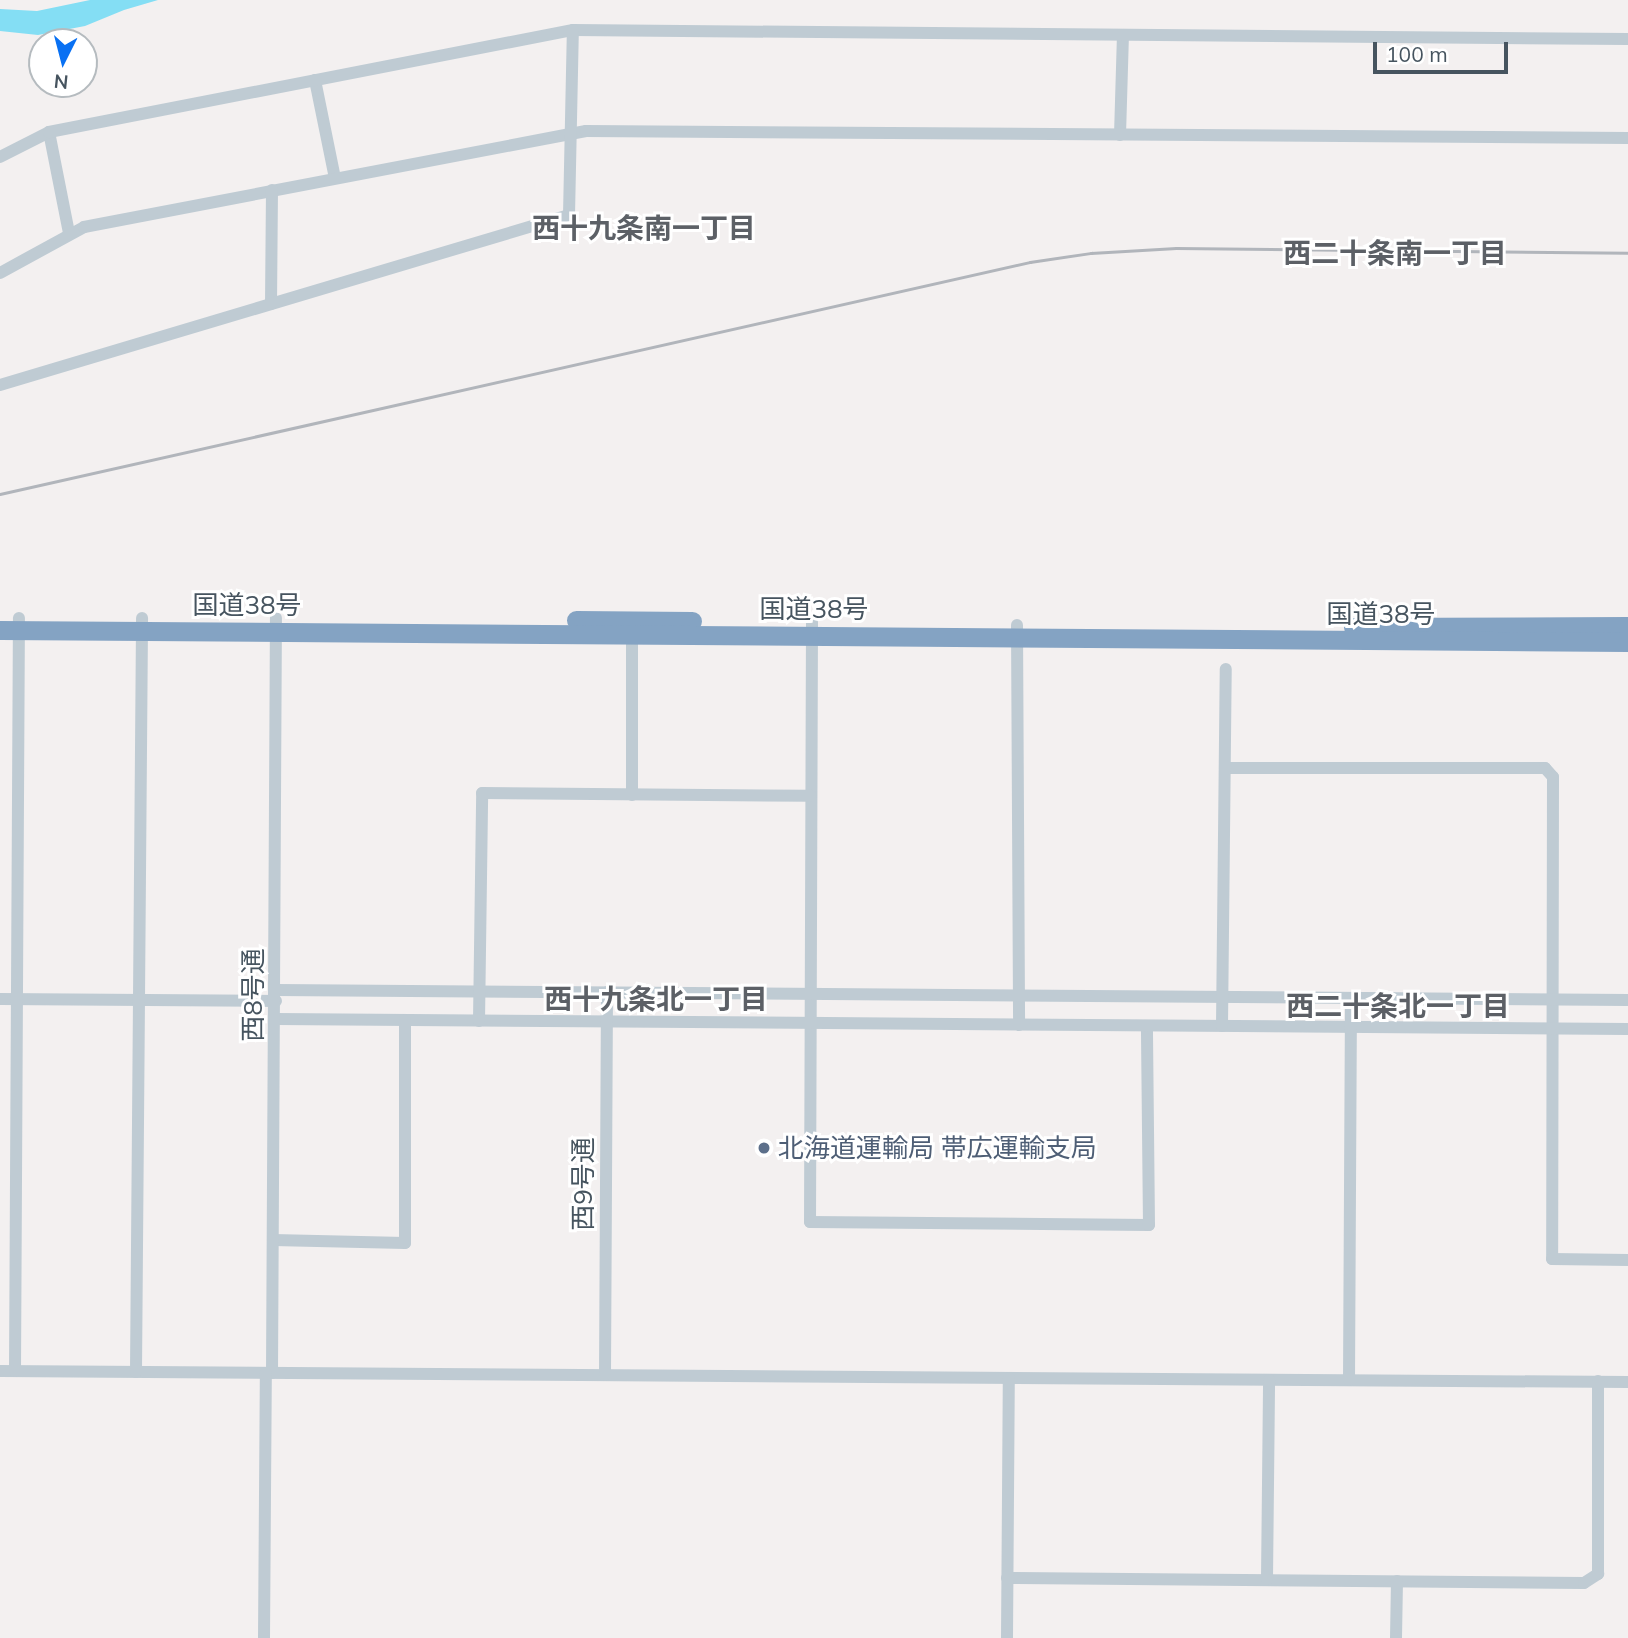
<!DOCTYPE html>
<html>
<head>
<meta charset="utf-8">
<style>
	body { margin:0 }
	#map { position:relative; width:1628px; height:1638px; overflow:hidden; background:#f3f0f0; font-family:Mulish,"Noto Sans JP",sans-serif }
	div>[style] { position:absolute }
	.water>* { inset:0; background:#84def4 }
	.minor>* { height:12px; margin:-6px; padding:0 6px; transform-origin:6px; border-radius:6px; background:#bfcbd3 }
	.highway>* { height:19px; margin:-9.5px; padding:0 9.5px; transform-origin:9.5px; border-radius:9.5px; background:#84a3c3 }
	.rail>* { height:2.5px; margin:-1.25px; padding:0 1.25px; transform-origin:1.25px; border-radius:1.25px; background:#b1b5bb }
	.dots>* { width:19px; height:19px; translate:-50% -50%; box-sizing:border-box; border:4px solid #fff; border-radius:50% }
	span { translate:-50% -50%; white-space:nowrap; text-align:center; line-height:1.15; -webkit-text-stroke:6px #fff; paint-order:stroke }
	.street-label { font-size:26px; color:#46545f }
	.service-label { font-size:26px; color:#4e5e75 }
	.left { translate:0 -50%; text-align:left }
	.neighbourhood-label { font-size:28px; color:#5c6066; font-weight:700 }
	.north { position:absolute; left:28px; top:28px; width:70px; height:70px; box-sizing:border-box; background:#fff; border:2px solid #b5bbbf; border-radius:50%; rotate:186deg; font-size:19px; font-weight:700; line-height:28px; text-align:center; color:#46545f }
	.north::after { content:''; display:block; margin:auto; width:24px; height:32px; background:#0971f3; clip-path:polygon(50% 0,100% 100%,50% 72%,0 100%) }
	.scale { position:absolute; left:1373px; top:42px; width:135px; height:32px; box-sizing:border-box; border:4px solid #46545f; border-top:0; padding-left:9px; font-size:21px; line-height:24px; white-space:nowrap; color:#46545f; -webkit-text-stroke:5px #fff; paint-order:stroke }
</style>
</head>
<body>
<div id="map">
	<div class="water">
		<i style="clip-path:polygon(90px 0,158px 0,124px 10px,85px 26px,38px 35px,0 31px,0 9px,37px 11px)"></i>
	</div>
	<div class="minor">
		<i style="left:315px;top:80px;width:100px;rotate:78.5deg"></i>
		<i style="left:49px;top:132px;width:103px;rotate:78.8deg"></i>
		<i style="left:1120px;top:135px;width:100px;rotate:-88.3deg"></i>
		<i style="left:0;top:157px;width:55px;rotate:-27deg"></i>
		<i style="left:49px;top:132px;width:534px;rotate:-11.02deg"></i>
		<i style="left:573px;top:30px;width:1055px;rotate:0.49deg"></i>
		<i style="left:0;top:273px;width:96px;rotate:-28.7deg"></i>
		<i style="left:84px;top:227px;width:511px;rotate:-10.83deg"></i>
		<i style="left:586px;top:131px;width:1042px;rotate:0.38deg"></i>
		<i style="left:271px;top:304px;width:114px;rotate:-89.5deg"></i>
		<i style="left:0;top:385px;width:594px;rotate:-16.63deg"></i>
		<i style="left:569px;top:215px;width:185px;rotate:-88.8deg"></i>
		<i style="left:812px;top:622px;width:600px;rotate:90.19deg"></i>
		<i style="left:810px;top:1222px;width:339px;rotate:0.5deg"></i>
		<i style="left:1149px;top:1225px;width:198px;rotate:-90.6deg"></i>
		<i style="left:1017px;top:625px;width:400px;rotate:89.7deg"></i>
		<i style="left:1225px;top:768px;width:320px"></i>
		<i style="left:1545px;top:768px;width:12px;rotate:48deg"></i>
		<i style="left:1553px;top:777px;width:482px;rotate:90.1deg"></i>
		<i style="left:1552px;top:1259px;width:76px;rotate:0.8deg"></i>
		<i style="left:632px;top:795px;width:168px;rotate:-90deg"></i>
		<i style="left:276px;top:990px;width:1352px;rotate:0.42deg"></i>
		<i style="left:0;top:999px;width:276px;rotate:0.4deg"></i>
		<i style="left:276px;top:1019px;width:1352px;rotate:0.42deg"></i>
		<i style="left:479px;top:1021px;width:228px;rotate:-89.2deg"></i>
		<i style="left:482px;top:793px;width:329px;rotate:0.5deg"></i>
		<i style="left:1222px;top:1026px;width:357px;rotate:-89.4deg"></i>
		<i style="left:273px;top:1240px;width:132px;rotate:1.3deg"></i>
		<i style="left:405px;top:1243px;width:223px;rotate:-90deg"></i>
		<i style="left:0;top:1371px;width:1628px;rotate:0.39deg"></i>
		<i style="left:15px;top:1371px;width:753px;rotate:-89.7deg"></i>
		<i style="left:136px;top:1372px;width:754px;rotate:-89.54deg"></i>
		<i style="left:272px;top:1373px;width:755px;rotate:-89.7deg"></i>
		<i style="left:605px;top:1375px;width:383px;rotate:-89.7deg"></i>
		<i style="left:1349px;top:1380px;width:382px;rotate:-89.7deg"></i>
		<i style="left:1007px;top:1578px;width:577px;rotate:0.5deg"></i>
		<i style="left:1584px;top:1583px;width:17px;rotate:-33deg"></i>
		<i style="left:1598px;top:1574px;width:193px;rotate:-90deg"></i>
		<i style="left:1267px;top:1579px;width:199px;rotate:-89.4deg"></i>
		<i style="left:264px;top:1638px;width:265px;rotate:-89.6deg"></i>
		<i style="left:1007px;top:1638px;width:260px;rotate:-89.6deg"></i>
		<i style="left:1396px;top:1638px;width:57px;rotate:-89deg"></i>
	</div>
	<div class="highway">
		<i style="left:576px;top:620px;width:116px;rotate:0.5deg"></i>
		<i style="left:1353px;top:627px;width:275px;rotate:-0.2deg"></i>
		<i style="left:0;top:630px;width:1628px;rotate:0.42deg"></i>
	</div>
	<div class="rail">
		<i style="left:0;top:494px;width:1056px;rotate:-12.69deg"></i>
		<i style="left:1030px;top:262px;width:62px;rotate:-8.4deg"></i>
		<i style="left:1091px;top:253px;width:85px;rotate:-3.4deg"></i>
		<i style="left:1176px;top:248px;width:452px;rotate:0.6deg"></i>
	</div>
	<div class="dots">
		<i style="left:764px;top:1148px;background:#5c6f8a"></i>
	</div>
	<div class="street-label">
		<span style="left:247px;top:605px">国道38号</span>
		<span style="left:814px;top:609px">国道38号</span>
		<span style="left:1381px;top:614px">国道38号</span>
		<span style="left:253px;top:995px;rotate:-90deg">西8号通</span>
		<span style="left:583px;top:1184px;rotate:-90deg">西9号通</span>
	</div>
	<div class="service-label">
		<span class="left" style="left:778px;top:1148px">北海道運輸局 帯広運輸支局</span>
	</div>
	<div class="neighbourhood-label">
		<span style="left:644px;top:228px">西十九条南一丁目</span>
		<span style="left:1395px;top:253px">西二十条南一丁目</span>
		<span style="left:656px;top:999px">西十九条北一丁目</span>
		<span style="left:1398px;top:1006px">西二十条北一丁目</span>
	</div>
	<div class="north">N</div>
	<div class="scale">100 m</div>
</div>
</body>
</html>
